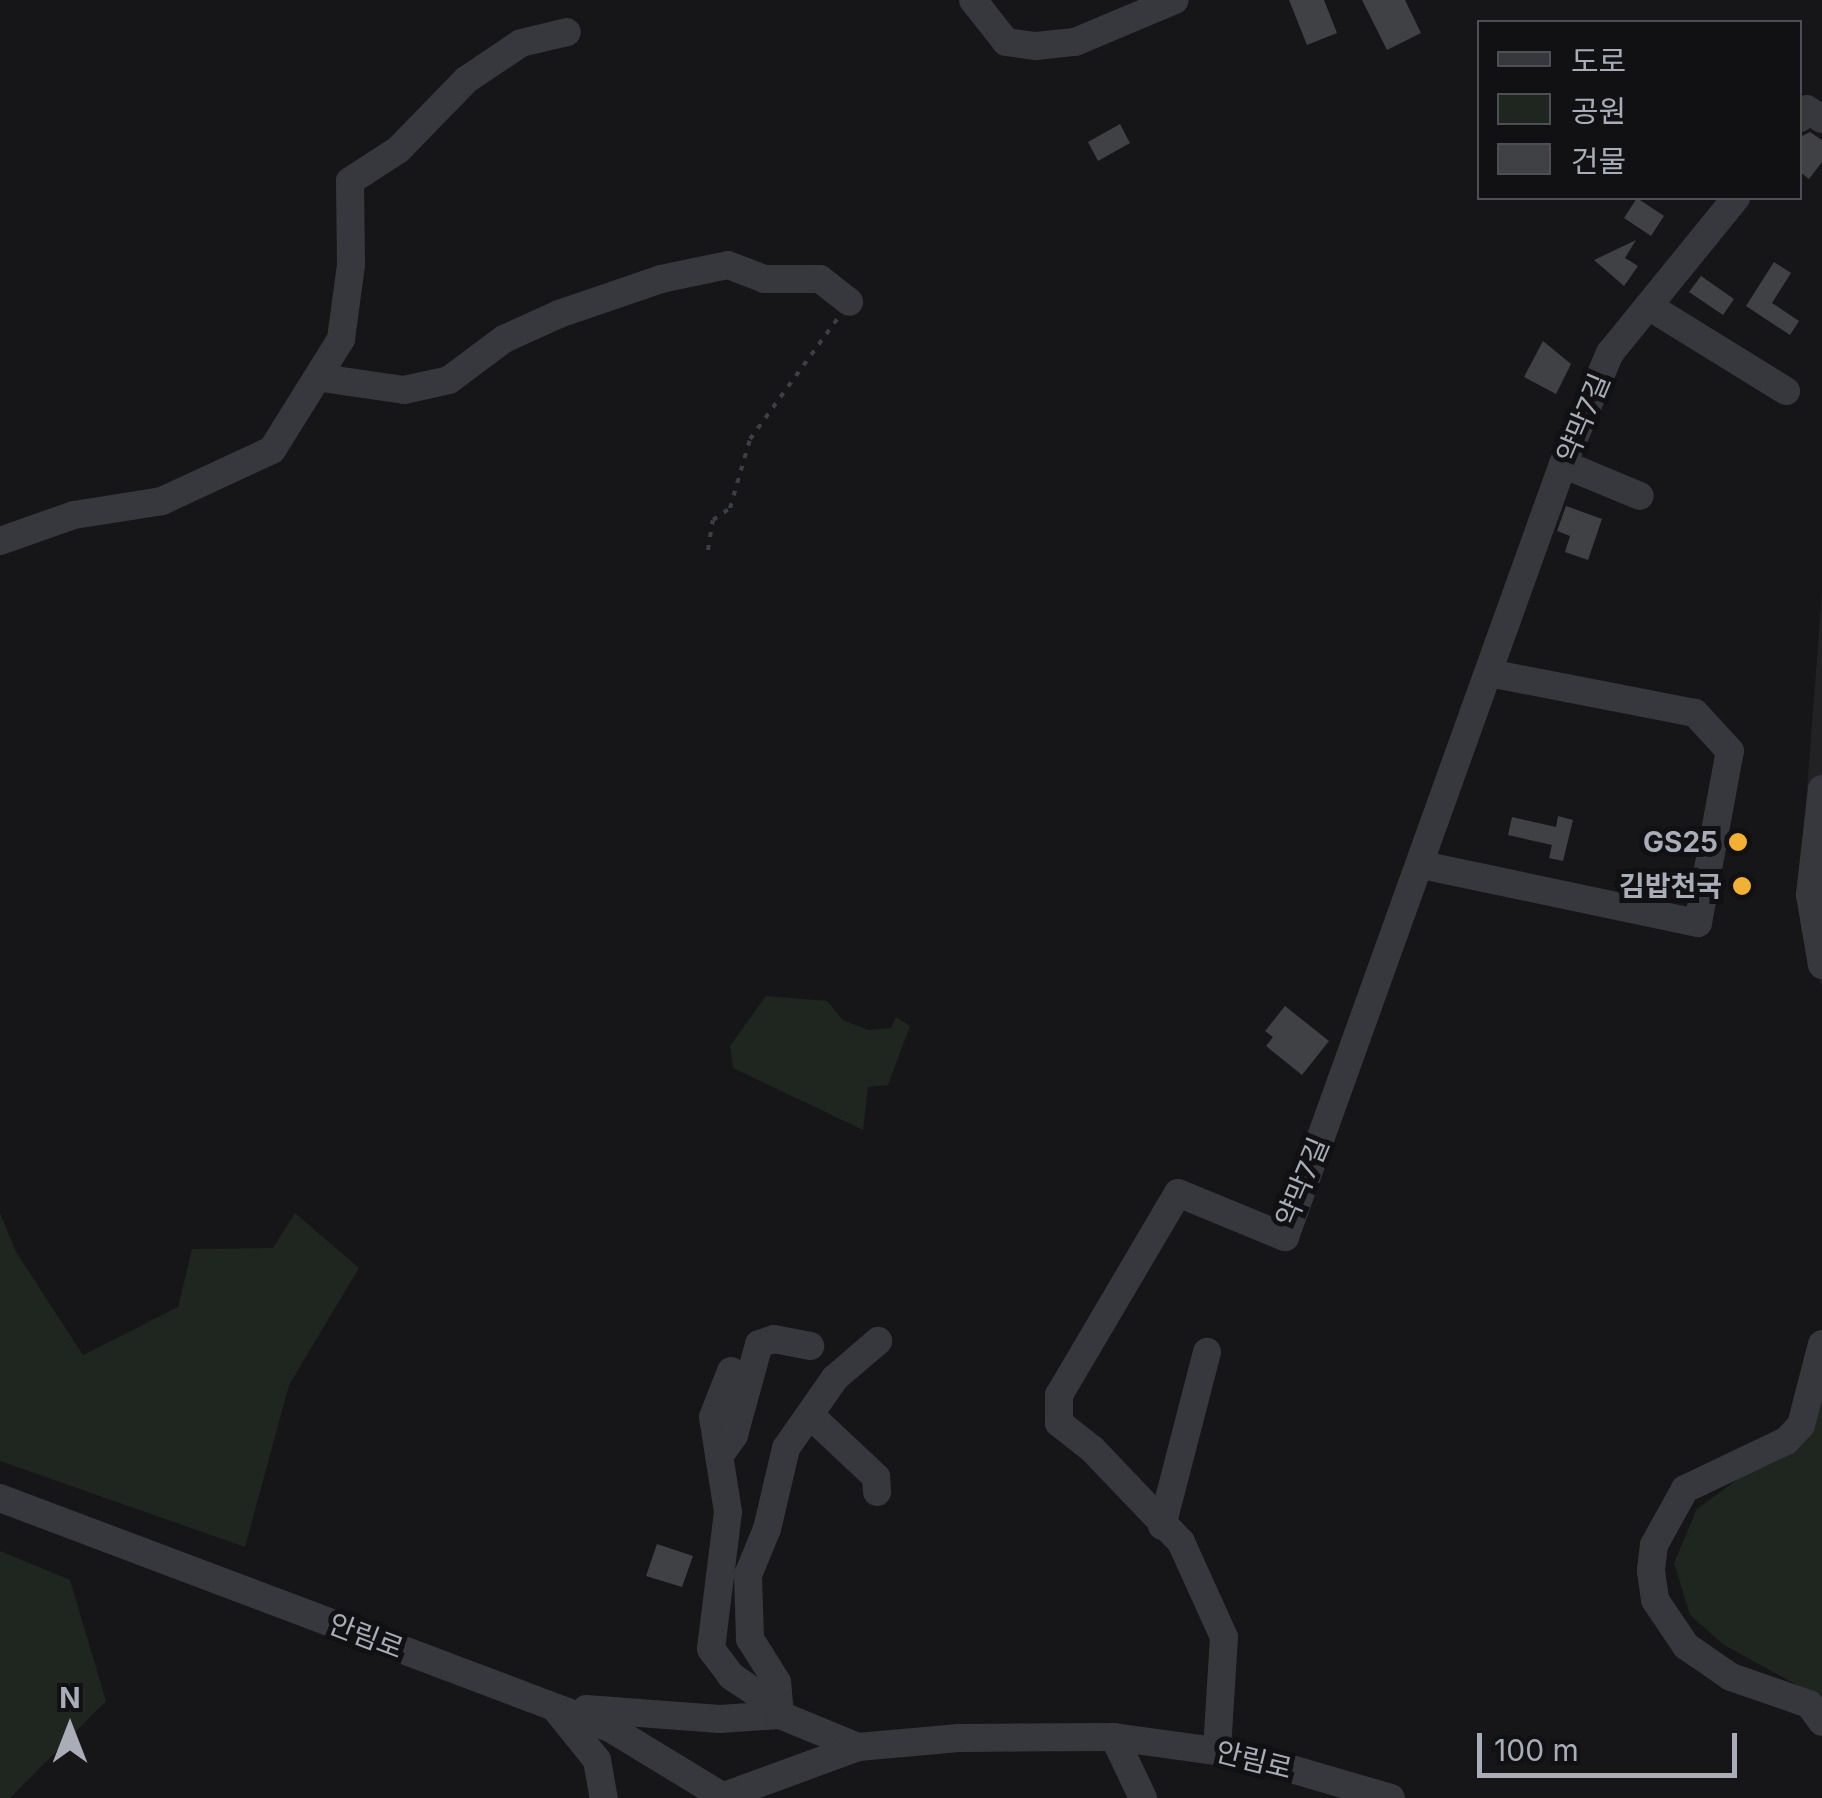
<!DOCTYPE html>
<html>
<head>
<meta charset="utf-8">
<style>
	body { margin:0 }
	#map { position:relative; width:1822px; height:1798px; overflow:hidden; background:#161618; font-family:Inter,"Noto Sans KR",sans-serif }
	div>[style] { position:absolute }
	.built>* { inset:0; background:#222225 }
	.green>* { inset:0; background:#1e261f }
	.building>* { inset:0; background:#404145 }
	.path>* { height:4px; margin-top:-2px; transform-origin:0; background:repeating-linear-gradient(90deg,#3d3f44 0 5px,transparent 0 13px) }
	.minor>* { height:28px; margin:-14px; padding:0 14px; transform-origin:14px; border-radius:14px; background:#37383d }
	.dots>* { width:28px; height:28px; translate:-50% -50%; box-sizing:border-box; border:5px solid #111113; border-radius:50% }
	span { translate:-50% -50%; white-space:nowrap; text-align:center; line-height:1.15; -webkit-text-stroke:10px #111113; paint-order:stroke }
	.street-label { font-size:28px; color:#a8adb8 }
	.poi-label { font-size:28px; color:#a8adb8; font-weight:700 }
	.right { translate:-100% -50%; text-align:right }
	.legend { position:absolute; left:1477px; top:20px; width:325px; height:180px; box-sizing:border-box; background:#111113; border:2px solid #4d4f55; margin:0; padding:12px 18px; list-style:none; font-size:30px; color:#a8adb8 }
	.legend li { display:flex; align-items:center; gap:20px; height:50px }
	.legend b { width:50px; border:2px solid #4d4f55 }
	.north { position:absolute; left:20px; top:1678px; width:100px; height:100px; -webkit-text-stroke:8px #111113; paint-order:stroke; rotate:0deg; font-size:28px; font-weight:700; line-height:40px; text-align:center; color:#a8adb8 }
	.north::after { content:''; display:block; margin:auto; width:35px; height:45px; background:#a8adb8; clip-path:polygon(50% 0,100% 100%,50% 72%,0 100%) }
	.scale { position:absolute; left:1477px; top:1733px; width:260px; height:45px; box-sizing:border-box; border:5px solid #a8adb8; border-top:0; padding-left:12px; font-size:30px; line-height:35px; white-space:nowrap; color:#a8adb8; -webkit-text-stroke:8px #111113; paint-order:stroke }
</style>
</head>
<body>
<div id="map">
	<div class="built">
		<i style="clip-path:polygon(1822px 592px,1822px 987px,1801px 929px,1799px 895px)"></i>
	</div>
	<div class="green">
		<i style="clip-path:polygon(766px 996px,827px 1001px,843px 1020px,868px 1030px,891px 1028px,896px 1017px,910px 1026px,888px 1085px,868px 1087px,863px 1130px,733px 1068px,730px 1046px)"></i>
		<i style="clip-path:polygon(0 1213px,16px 1252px,83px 1355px,178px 1307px,192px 1249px,273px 1248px,295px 1213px,359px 1268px,289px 1385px,245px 1547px,0 1461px)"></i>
		<i style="clip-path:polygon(1822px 1395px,1822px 1699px,1724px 1645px,1690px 1615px,1674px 1563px,1697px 1509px,1760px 1463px)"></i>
		<i style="clip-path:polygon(0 1551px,70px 1580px,106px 1701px,10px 1798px,0 1798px)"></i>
	</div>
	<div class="building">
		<i style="clip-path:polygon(1289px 0,1324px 0,1337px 33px,1307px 45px)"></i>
		<i style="clip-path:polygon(1362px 0,1405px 0,1421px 33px,1387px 50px)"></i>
		<i style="clip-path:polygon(1120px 124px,1130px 143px,1098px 161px,1088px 142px)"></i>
		<i style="clip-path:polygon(1810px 132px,1822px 140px,1822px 162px,1809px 179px,1800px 172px,1800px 137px)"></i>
		<i style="clip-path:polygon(1637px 198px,1664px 216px,1651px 236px,1624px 218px)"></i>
		<i style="clip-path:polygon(1636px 240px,1625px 258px,1638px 266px,1624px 286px,1594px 260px)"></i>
		<i style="clip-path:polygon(1774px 262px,1791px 273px,1772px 303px,1799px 321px,1790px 335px,1746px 306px)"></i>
		<i style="clip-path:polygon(1701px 276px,1734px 299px,1723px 315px,1689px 292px)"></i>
		<i style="clip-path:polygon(1543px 341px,1571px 364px,1556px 394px,1524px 377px)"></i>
		<i style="clip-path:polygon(1566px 506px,1602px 519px,1588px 560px,1565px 552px,1570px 536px,1557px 531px)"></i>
		<i style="clip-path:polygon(1558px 816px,1573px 820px,1563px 861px,1549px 858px,1552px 845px,1508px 835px,1512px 817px,1556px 827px)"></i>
		<i style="clip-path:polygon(1285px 1006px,1329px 1041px,1302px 1075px,1266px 1046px,1273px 1037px,1265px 1031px)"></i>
		<i style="clip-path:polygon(657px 1544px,693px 1556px,682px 1587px,646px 1576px)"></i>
	</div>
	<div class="path">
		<i style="left:708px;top:550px;width:30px;rotate:-81deg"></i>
		<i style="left:713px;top:520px;width:21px;rotate:-35deg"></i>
		<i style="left:730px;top:508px;width:72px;rotate:-73.8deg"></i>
		<i style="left:750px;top:439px;width:150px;rotate:-54deg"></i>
	</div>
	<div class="minor">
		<i style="left:973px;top:0;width:53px;rotate:51.8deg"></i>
		<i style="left:1006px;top:42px;width:30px;rotate:8deg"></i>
		<i style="left:1036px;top:46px;width:39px;rotate:-6deg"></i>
		<i style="left:1075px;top:42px;width:108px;rotate:-22.8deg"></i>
		<i style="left:1800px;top:118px;width:11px;rotate:-52deg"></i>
		<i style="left:1807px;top:109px;width:18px;rotate:34deg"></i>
		<i style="left:1650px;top:307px;width:160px;rotate:31.7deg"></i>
		<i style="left:322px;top:378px;width:83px;rotate:8.3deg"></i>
		<i style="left:404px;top:390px;width:46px;rotate:-12.5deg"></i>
		<i style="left:449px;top:380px;width:69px;rotate:-36.7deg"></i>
		<i style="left:504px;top:339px;width:60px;rotate:-24.4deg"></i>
		<i style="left:559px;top:314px;width:108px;rotate:-18.9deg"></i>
		<i style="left:661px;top:279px;width:68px;rotate:-11.8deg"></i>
		<i style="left:728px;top:265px;width:39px;rotate:21deg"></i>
		<i style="left:764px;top:279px;width:56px"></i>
		<i style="left:820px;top:279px;width:37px;rotate:38deg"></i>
		<i style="left:1563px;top:464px;width:83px;rotate:22.6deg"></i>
		<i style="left:0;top:541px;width:78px;rotate:-19.4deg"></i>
		<i style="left:74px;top:515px;width:89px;rotate:-9deg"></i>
		<i style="left:162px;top:501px;width:121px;rotate:-24.9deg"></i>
		<i style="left:272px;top:450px;width:131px;rotate:-58.1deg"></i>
		<i style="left:341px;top:339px;width:75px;rotate:-82.3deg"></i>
		<i style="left:351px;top:265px;width:84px;rotate:-90.7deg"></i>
		<i style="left:350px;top:181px;width:57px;rotate:-32.9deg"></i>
		<i style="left:398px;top:150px;width:98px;rotate:-45.8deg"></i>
		<i style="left:466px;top:80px;width:66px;rotate:-33.9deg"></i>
		<i style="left:521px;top:43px;width:47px;rotate:-13.4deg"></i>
		<i style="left:1822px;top:789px;width:107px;rotate:96.5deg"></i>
		<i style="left:1810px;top:895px;width:71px;rotate:80.3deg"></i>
		<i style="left:1422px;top:865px;width:282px;rotate:11.9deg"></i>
		<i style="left:1698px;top:923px;width:175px;rotate:-79.5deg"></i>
		<i style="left:1730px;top:751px;width:52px;rotate:-132.6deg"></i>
		<i style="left:1695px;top:713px;width:210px;rotate:-169deg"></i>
		<i style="left:1822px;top:1344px;width:84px;rotate:104.5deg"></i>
		<i style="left:1801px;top:1425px;width:22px;rotate:133deg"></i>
		<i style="left:1786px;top:1441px;width:112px;rotate:154.6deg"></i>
		<i style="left:1685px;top:1489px;width:64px;rotate:119deg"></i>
		<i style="left:1654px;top:1545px;width:26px;rotate:97deg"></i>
		<i style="left:1651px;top:1571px;width:29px;rotate:82deg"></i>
		<i style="left:1655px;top:1600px;width:55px;rotate:56deg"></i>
		<i style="left:1686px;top:1646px;width:55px;rotate:34.6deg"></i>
		<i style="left:1731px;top:1677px;width:83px;rotate:19.1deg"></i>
		<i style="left:1809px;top:1704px;width:22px;rotate:54deg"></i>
		<i style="left:731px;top:1371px;width:49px;rotate:111.4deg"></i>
		<i style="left:713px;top:1417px;width:96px;rotate:81deg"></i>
		<i style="left:728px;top:1512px;width:138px;rotate:97.1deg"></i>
		<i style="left:711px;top:1649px;width:34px;rotate:53deg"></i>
		<i style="left:731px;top:1676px;width:58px;rotate:33.7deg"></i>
		<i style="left:810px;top:1415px;width:91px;rotate:43.2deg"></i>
		<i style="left:876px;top:1477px;width:15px;rotate:86deg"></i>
		<i style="left:719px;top:1456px;width:26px;rotate:-54deg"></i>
		<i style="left:734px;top:1435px;width:94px;rotate:-74.6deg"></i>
		<i style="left:759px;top:1344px;width:16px;rotate:-18deg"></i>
		<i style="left:774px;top:1339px;width:37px;rotate:11deg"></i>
		<i style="left:0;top:1498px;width:652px;rotate:20.66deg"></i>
		<i style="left:610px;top:1728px;width:131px;rotate:31.3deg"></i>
		<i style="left:1162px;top:1526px;width:180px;rotate:-75.5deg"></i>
		<i style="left:555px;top:1708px;width:67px;rotate:51.1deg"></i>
		<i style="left:597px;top:1760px;width:39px;rotate:80deg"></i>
		<i style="left:586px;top:1709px;width:134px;rotate:4.3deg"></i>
		<i style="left:720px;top:1719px;width:60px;rotate:-3.8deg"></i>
		<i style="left:780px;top:1715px;width:84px;rotate:22.3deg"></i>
		<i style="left:780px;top:1715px;width:33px;rotate:-95deg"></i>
		<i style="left:777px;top:1682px;width:51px;rotate:-122.1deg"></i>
		<i style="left:750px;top:1639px;width:64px;rotate:-91.8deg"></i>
		<i style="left:748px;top:1575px;width:50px;rotate:-67.6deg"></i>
		<i style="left:767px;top:1529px;width:83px;rotate:-76.8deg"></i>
		<i style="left:786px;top:1448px;width:85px;rotate:-55deg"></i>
		<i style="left:835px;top:1378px;width:57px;rotate:-40.7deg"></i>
		<i style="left:1114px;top:1737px;width:68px;rotate:64.6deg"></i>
		<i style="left:1217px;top:1749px;width:112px;rotate:-86.4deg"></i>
		<i style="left:1224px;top:1637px;width:104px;rotate:-114.4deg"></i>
		<i style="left:1181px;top:1542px;width:129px;rotate:-133.7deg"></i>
		<i style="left:1092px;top:1449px;width:42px;rotate:-141.8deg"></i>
		<i style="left:1059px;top:1423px;width:28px;rotate:-90deg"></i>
		<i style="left:1059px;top:1395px;width:234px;rotate:-59.5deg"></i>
		<i style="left:1178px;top:1193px;width:116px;rotate:22.4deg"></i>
		<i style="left:1285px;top:1237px;width:821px;rotate:-70.22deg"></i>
		<i style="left:1563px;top:464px;width:121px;rotate:-67.1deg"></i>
		<i style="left:1610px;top:353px;width:200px;rotate:-50.9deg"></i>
		<i style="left:719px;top:1798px;width:148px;rotate:-20.1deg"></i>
		<i style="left:858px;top:1747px;width:101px;rotate:-5.1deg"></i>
		<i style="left:959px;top:1738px;width:155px;rotate:-0.4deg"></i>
		<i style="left:1114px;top:1737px;width:130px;rotate:7.9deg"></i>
		<i style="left:1243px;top:1755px;width:154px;rotate:16.2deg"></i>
	</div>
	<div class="dots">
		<i style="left:1738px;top:842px;background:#f2b134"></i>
		<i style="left:1742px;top:886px;background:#f2b134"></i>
	</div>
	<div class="street-label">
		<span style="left:1583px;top:418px;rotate:-67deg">약막7길</span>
		<span style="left:1302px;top:1182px;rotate:-67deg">약막7길</span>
		<span style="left:366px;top:1636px;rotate:21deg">안림로</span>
		<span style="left:1254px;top:1760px;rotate:14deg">안림로</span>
	</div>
	<div class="poi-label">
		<span class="right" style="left:1718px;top:842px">GS25</span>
		<span class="right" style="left:1722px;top:886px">김밥천국</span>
	</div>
	<ul class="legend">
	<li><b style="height:12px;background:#37383d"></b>도로</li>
	<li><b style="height:28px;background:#1e261f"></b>공원</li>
	<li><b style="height:28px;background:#404145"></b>건물</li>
	</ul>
	<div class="north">N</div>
	<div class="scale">100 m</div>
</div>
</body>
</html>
